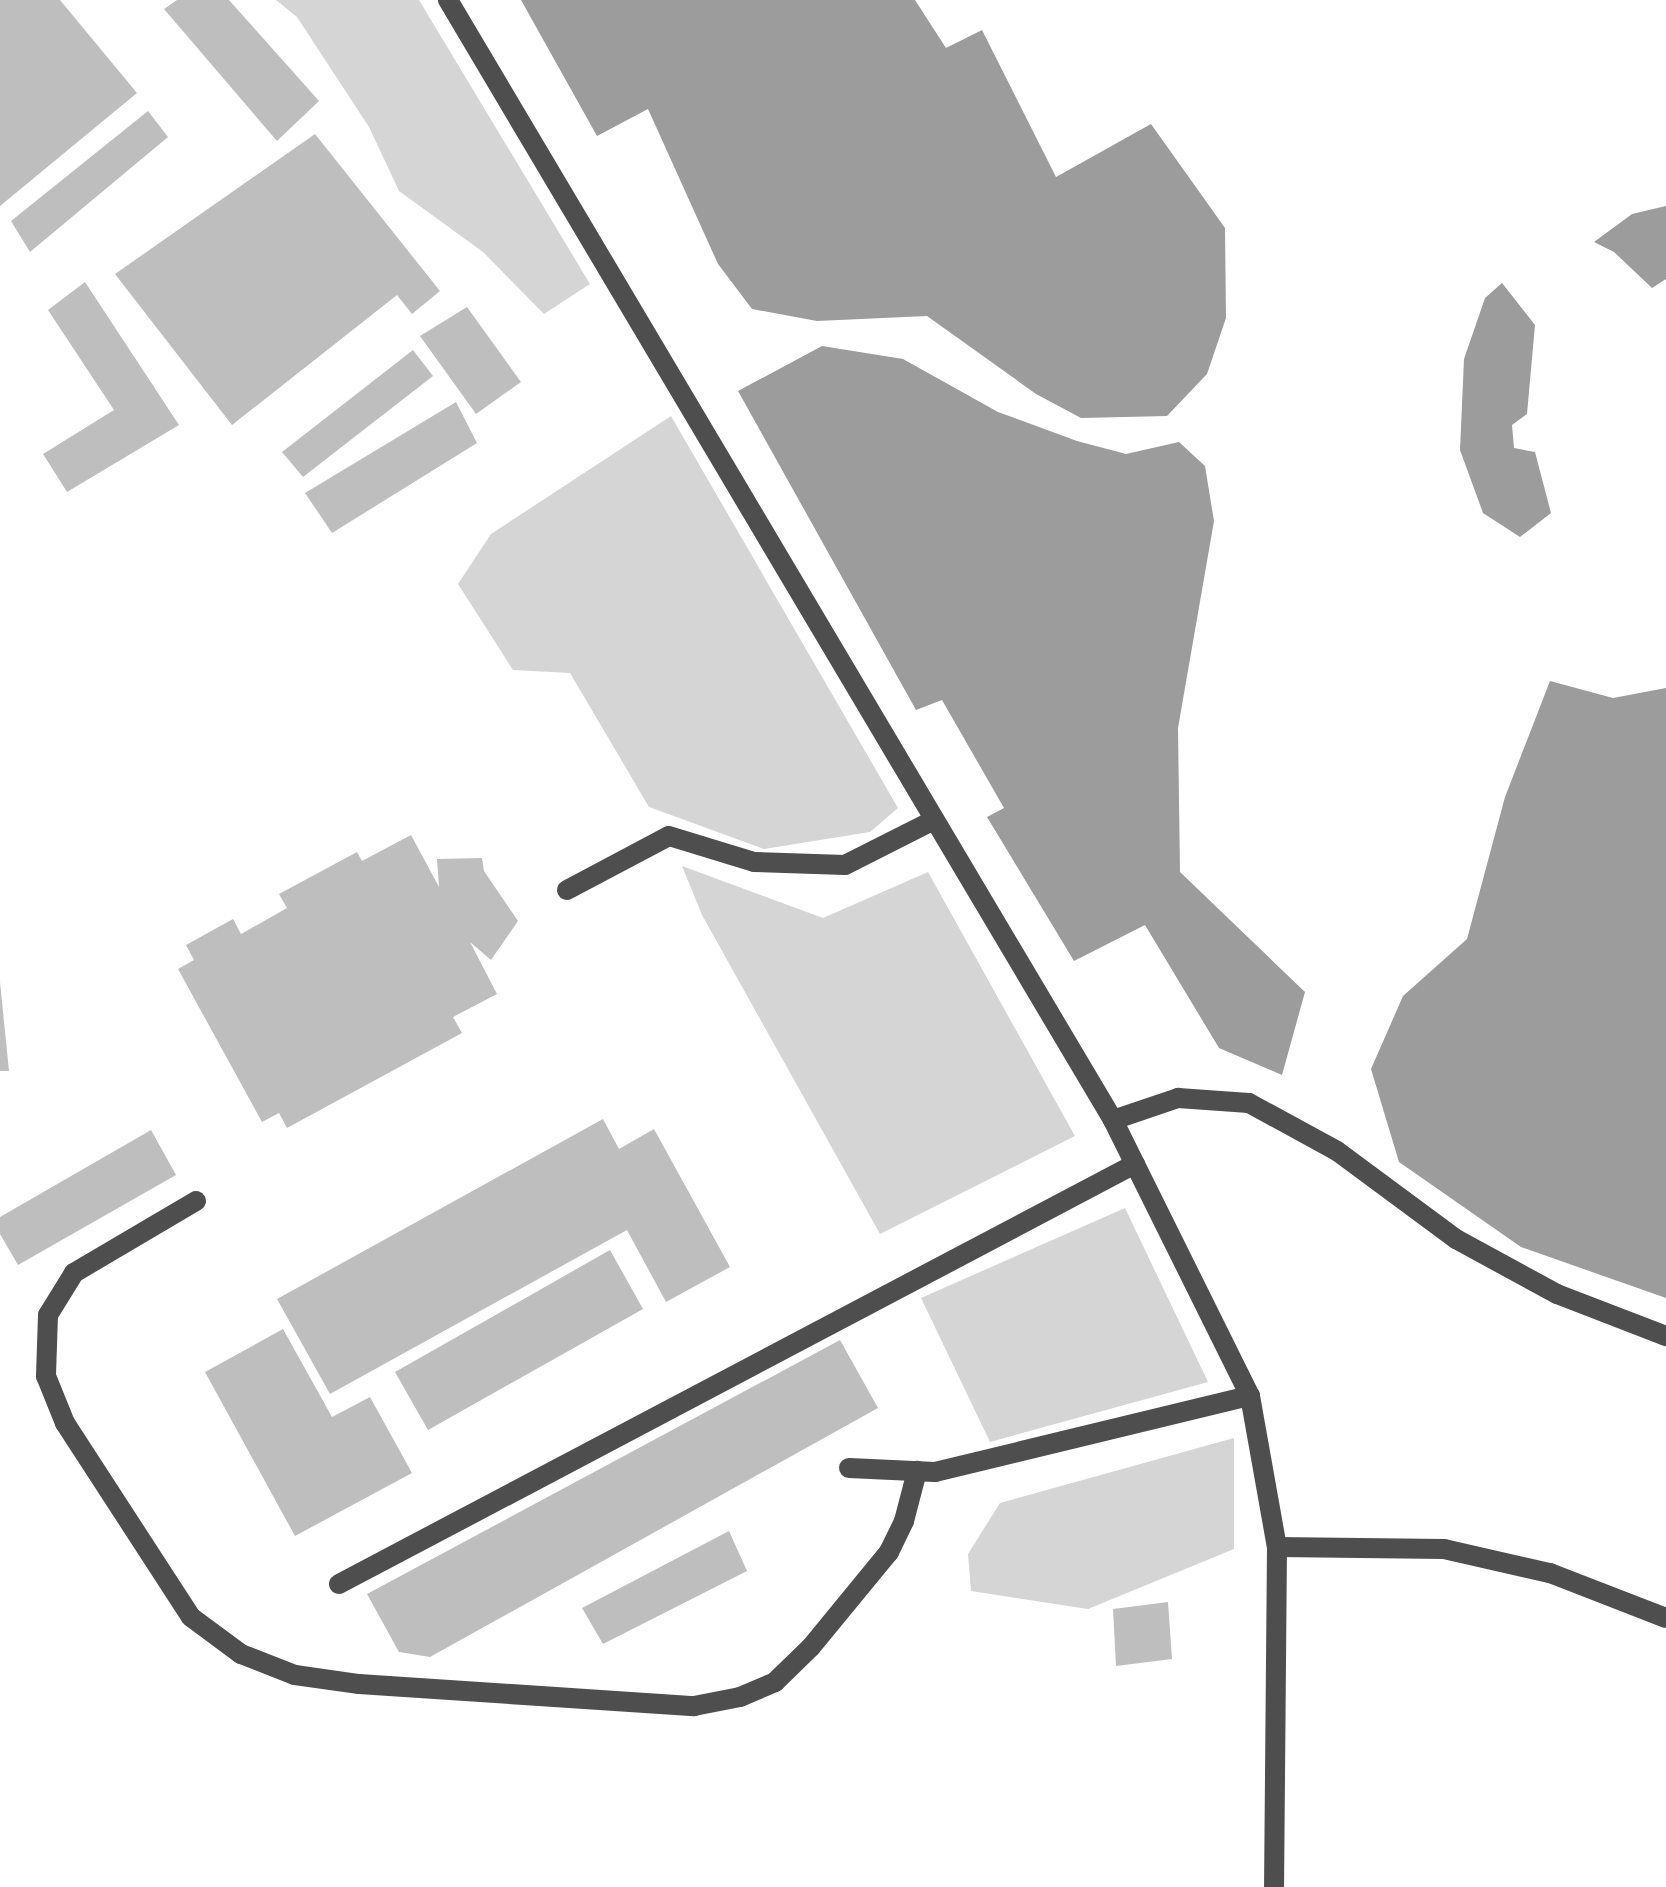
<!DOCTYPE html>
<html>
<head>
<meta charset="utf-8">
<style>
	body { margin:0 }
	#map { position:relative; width:1666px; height:1887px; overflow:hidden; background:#fff; font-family:Helvetica,sans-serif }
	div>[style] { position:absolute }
	.green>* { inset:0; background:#d5d5d5 }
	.water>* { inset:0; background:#9c9c9c }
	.building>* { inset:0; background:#bebebe }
	.minor>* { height:20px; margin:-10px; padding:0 10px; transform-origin:10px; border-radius:10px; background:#4e4e4e }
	span { translate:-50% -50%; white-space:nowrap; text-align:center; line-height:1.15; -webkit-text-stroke:8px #fff; paint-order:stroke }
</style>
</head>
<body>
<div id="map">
	<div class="green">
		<i style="clip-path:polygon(276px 0,419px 0,590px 284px,544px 314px,483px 252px,399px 191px,369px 127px,297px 17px)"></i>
		<i style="clip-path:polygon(671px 416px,898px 808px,870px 832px,764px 849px,649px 807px,570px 673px,513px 670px,458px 584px,491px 534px)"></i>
		<i style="clip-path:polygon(682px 866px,823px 918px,928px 872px,1075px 1136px,880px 1234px,702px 915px)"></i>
		<i style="clip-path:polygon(1125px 1208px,1208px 1382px,990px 1442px,921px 1298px)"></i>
		<i style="clip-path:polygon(1234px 1438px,1234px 1549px,1088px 1609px,971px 1591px,968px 1554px,1000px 1503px)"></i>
	</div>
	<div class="water">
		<i style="clip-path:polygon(521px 0,915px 0,946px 48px,982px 30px,1056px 177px,1151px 124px,1225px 228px,1226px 318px,1207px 374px,1167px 416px,1081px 418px,1036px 394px,927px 316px,817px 321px,752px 309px,718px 264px,648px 109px,597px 136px)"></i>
		<i style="clip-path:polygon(1666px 206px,1666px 279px,1652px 288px,1614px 252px,1594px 242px,1632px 214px)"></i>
		<i style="clip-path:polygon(1502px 283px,1535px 325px,1527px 414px,1512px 425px,1514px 448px,1535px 452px,1551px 513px,1520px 537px,1483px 513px,1460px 450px,1464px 359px,1485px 298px)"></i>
		<i style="clip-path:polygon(822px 346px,903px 359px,998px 412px,1077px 441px,1126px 454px,1179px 442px,1205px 466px,1214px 521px,1178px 728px,1180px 872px,1305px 992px,1282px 1075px,1219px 1048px,1145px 925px,1074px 961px,987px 817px,1004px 808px,942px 700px,916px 710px,738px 391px)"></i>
		<i style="clip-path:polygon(1550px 681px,1613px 698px,1666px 688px,1666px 1298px,1521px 1247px,1399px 1162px,1371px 1069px,1403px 996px,1467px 939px,1505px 797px)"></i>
	</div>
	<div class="building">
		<i style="clip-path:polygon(0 0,60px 0,137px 93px,0 206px)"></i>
		<i style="clip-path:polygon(177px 0,229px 0,319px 101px,277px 141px,164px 9px)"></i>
		<i style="clip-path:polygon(148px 111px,168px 137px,30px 252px,11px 221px)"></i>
		<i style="clip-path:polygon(315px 134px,440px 291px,412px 314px,397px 295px,232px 425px,115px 274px)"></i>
		<i style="clip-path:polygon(85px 282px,179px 425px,67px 492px,43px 454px,114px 410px,48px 310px)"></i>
		<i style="clip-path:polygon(467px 307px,521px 382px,476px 414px,420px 336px)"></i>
		<i style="clip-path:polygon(413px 350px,433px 376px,303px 477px,282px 452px)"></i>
		<i style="clip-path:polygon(456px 402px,477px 443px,332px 533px,305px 493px)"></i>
		<i style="clip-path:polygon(411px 835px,439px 887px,437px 859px,482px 858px,484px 871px,518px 921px,491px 960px,470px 942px,497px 994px,453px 1017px,462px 1033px,287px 1128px,279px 1113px,262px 1122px,178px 969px,194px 960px,186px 945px,233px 919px,241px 934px,287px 908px,279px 894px,357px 852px,362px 861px)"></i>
		<i style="clip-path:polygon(0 982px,9px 1071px,0 1071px)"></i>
		<i style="clip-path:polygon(603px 1119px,619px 1149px,654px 1129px,730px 1267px,666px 1302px,627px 1230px,330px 1394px,277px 1299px)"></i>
		<i style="clip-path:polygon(151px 1130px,176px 1175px,18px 1265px,0 1234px,0 1217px)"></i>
		<i style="clip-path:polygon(610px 1250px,643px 1309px,428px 1430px,395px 1372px)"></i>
		<i style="clip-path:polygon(283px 1329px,332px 1417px,370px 1397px,412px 1473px,295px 1536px,205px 1372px)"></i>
		<i style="clip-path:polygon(840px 1340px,878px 1408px,430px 1657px,399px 1652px,367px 1594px)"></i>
		<i style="clip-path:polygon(729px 1531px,747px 1571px,603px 1644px,582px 1608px)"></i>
		<i style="clip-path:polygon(1168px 1602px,1172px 1659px,1116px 1666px,1113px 1609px)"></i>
	</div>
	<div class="minor">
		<i style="left:448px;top:0;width:1303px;rotate:59.3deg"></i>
		<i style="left:1113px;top:1120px;width:308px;rotate:63.6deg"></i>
		<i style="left:1250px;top:1396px;width:153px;rotate:79.9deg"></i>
		<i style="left:1277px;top:1547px;width:340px;rotate:90.5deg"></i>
		<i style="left:567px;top:890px;width:115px;rotate:-27.9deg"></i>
		<i style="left:669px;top:836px;width:89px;rotate:17deg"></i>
		<i style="left:754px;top:862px;width:91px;rotate:1.9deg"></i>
		<i style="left:845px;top:865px;width:100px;rotate:-26.8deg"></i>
		<i style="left:1113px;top:1120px;width:69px;rotate:-18.7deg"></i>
		<i style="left:1178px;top:1098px;width:71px;rotate:4deg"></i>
		<i style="left:1249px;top:1103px;width:100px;rotate:28.6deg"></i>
		<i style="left:1337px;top:1151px;width:148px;rotate:36.5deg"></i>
		<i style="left:1456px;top:1239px;width:115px;rotate:28.6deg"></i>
		<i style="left:1557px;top:1294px;width:117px;rotate:21.1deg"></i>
		<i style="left:196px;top:1201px;width:142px;rotate:149.5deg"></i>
		<i style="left:74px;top:1273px;width:49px;rotate:121.8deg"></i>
		<i style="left:48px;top:1315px;width:61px;rotate:91.9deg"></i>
		<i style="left:46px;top:1376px;width:51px;rotate:68deg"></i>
		<i style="left:65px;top:1423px;width:231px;rotate:57deg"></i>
		<i style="left:191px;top:1617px;width:62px;rotate:36.5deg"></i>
		<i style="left:241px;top:1654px;width:58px;rotate:21.3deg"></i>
		<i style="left:295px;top:1675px;width:65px;rotate:8deg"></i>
		<i style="left:359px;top:1684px;width:336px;rotate:3.8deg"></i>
		<i style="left:694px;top:1706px;width:47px;rotate:-11.1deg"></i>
		<i style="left:740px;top:1697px;width:38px;rotate:-23deg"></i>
		<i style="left:775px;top:1682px;width:50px;rotate:-44.2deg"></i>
		<i style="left:811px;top:1647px;width:123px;rotate:-50.6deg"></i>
		<i style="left:889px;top:1552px;width:34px;rotate:-64deg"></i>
		<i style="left:904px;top:1521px;width:52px;rotate:-75.4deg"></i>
		<i style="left:849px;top:1468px;width:86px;rotate:2.7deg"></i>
		<i style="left:935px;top:1472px;width:324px;rotate:-13.6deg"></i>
		<i style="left:1277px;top:1547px;width:167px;rotate:0.7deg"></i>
		<i style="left:1444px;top:1549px;width:109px;rotate:12.8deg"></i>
		<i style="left:1550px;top:1573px;width:124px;rotate:21.2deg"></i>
		<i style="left:339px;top:1584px;width:900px;rotate:-27.82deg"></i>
	</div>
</div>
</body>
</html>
